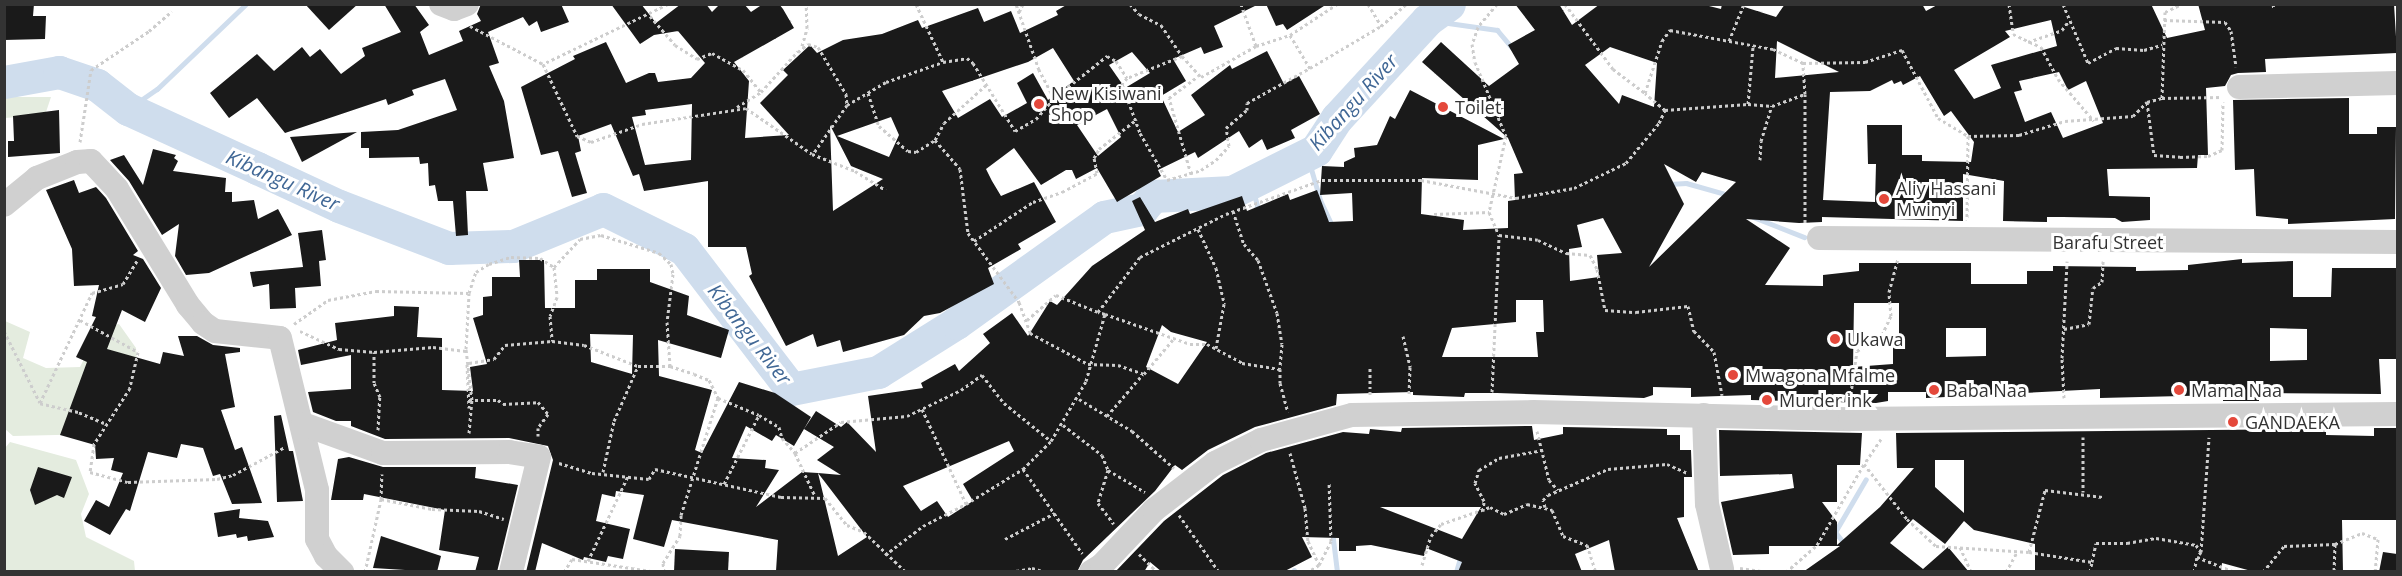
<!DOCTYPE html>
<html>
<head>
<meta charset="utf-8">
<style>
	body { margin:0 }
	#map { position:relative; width:2402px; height:576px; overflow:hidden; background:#fff; font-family:"Open Sans",sans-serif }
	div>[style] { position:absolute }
	.green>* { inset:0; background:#e4ecdf }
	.stream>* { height:5px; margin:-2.5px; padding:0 2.5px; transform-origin:2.5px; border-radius:2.5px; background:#cfdded }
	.river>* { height:33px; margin:-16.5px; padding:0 16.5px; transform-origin:16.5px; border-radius:16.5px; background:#cfdded }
	.building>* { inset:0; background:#1a1a1a }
	.path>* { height:3px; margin-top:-1.5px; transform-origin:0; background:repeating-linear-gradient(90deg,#cdcdcd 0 3px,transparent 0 6px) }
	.minor>* { height:24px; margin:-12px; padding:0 12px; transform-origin:12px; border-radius:12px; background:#d0d0d0 }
	.dots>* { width:16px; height:16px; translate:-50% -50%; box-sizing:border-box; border:3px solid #fff; border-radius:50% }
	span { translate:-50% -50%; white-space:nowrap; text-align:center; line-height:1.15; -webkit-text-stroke:6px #fff; paint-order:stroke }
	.poi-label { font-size:18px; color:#333 }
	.left { translate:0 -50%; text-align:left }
	.street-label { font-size:18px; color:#333 }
	.water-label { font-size:20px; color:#406795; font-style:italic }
	.frame { position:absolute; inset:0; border:6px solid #333; pointer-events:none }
</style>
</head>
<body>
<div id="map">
	<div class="green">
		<i style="clip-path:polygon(5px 97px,51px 97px,45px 115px,5px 118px)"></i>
		<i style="clip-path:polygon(5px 321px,30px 332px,23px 358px,46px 368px,80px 367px,99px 329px,119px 324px,136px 348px,142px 433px,13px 436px,5px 429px)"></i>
		<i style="clip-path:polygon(10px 442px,76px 460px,89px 494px,81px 514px,86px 537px,134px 561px,135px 571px,5px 572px,5px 448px)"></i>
	</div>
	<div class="stream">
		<i style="left:1427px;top:20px;width:71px;rotate:8.1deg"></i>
		<i style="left:1497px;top:30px;width:23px;rotate:50deg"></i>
		<i style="left:128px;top:109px;width:35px;rotate:-35deg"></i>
		<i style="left:157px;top:89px;width:123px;rotate:-43.7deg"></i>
		<i style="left:1307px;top:155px;width:47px;rotate:73.9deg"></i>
		<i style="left:1320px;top:200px;width:29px;rotate:65deg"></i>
		<i style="left:1251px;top:183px;width:24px;rotate:75deg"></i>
		<i style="left:1257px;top:206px;width:7px;rotate:106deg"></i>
		<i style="left:1669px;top:184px;width:17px;rotate:-3deg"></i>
		<i style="left:1686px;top:183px;width:41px;rotate:15.8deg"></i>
		<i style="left:1725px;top:194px;width:5px;rotate:68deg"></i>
		<i style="left:1753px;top:217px;width:55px;rotate:21.4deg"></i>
		<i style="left:1332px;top:531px;width:41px;rotate:83deg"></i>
		<i style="left:1846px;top:546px;width:18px;rotate:-128deg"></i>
		<i style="left:1835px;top:532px;width:61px;rotate:-59.7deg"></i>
		<i style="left:1294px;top:570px;width:2px;rotate:90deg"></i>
		<i style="left:1456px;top:572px;width:18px;rotate:-74deg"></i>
	</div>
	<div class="river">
		<i style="left:4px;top:82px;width:56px;rotate:-10.3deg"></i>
		<i style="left:59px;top:72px;width:40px;rotate:18.9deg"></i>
		<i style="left:97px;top:85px;width:39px;rotate:38deg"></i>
		<i style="left:128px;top:109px;width:142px;rotate:24.6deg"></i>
		<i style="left:257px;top:168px;width:90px;rotate:24.9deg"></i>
		<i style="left:339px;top:206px;width:118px;rotate:20.9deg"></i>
		<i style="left:449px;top:248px;width:64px;rotate:-1.8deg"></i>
		<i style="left:513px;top:246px;width:97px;rotate:-22.3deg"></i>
		<i style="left:603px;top:209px;width:90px;rotate:26.3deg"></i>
		<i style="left:684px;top:249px;width:176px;rotate:52.6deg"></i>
		<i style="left:791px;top:389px;width:89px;rotate:-11.1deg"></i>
		<i style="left:878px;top:372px;width:92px;rotate:-32.1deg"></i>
		<i style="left:956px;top:323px;width:182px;rotate:-35.6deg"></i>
		<i style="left:1104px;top:217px;width:39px;rotate:-12deg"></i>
		<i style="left:1142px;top:209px;width:17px;rotate:-50deg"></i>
		<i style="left:1153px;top:196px;width:79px;rotate:-2.9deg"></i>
		<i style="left:1232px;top:192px;width:94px;rotate:-26.6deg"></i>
		<i style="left:1316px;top:150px;width:38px;rotate:-57deg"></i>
		<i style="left:1337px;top:118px;width:133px;rotate:-47.4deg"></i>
		<i style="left:1427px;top:20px;width:27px;rotate:-36deg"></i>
	</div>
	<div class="building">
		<i style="clip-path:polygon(4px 4px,34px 4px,33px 16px,46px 16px,45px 39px,4px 40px)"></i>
		<i style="clip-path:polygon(305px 4px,358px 4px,329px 30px)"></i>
		<i style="clip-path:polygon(384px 4px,414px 4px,429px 25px,420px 32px,429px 55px,463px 41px,459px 31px,481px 21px,477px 14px,481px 4px,561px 4px,569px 22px,541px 32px,537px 21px,529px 26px,523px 17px,488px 32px,499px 63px,489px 66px,504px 101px,514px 158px,483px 163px,488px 191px,466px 191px,468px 235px,456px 236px,453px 201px,438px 201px,435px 185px,429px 186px,428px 163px,420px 164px,419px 157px,369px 158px,369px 148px,361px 148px,361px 132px,398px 130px,457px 110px,445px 79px,412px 90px,414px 95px,388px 105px,386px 99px,285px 133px,257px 98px,229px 118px,210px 93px,257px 54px,274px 71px,302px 47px,310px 57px,320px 49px,341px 74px,365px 56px,362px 48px,401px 32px)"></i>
		<i style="clip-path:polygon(evenodd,611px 4px,641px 4px,656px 23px,681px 4px,706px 4px,712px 12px,720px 4px,744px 4px,751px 12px,763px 4px,779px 4px,783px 9px,794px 28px,734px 62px,749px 81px,745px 138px,789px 135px,760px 103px,788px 75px,783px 70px,810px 45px,817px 53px,843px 40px,882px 34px,918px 20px,922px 28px,978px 8px,984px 22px,1011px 11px,1020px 33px,1058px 15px,1056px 11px,1068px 4px,1259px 4px,1214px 26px,1223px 47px,1204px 54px,1201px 47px,1173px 59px,1186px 81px,1161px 96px,1178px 132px,1205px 115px,1191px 95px,1230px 65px,1232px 69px,1267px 51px,1284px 84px,1299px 76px,1320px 114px,1291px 130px,1295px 138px,1267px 150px,1262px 139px,1249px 148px,1239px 131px,1198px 158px,1195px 152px,1158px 170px,1161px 176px,1117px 202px,1097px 168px,1076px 179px,1072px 170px,1066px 170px,1041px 185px,1014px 148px,986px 169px,992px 181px,1001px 196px,1034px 182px,1056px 222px,1018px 244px,1021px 249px,988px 268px,994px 284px,940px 313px,924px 316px,904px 335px,843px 352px,840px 340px,817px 347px,813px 334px,786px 346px,749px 276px,752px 274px,746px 247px,708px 247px,708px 181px,644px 191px,639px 174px,633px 176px,611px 124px,578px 136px,581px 151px,575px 153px,587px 193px,572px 197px,558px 151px,541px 155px,521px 87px,575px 59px,573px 56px,606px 42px,626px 83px,649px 73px,655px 73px,658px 82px,691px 78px,705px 63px,678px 31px,654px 35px,640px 44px,611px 4px,1053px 48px,1074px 81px,1048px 100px,1033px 73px,1017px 83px,1027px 103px,1002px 117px,990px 99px,958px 118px,942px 91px,1028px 62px,1053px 48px,611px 4px,1132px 52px,1150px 73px,1125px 88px,1109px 65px,1132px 52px,611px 4px,692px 104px,691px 160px,645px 165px,632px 117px,646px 115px,645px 110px,692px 104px,611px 4px,1107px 109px,1121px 137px,1098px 156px,1077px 125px,1107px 109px,611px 4px,891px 117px,899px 135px,889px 157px,837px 136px,891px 117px,611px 4px,830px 125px,851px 166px,883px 179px,833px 211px,830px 125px)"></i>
		<i style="clip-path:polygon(1266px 4px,1327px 4px,1287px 30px,1283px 24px,1276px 26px)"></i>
		<i style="clip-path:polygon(evenodd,1515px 4px,1559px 4px,1572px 25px,1600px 4px,1701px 4px,1721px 9px,1722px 4px,1735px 4px,1776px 17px,1785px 4px,1922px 4px,1926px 11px,1939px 4px,2151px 4px,2167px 38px,2205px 30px,2198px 4px,2394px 4px,2397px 53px,2265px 59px,2266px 72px,2238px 73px,2231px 75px,2225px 86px,2206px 88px,2208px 155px,2198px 155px,2197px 168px,2107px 169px,2109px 196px,2150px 197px,2150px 220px,2122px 222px,2115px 218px,2063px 217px,2047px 217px,2047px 222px,2003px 221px,2004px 181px,1963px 174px,1963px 221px,1822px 217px,1822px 222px,1799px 223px,1746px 219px,1790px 248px,1765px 285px,1823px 286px,1823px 275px,1859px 271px,1859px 263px,1971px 263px,1971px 284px,2027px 284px,2027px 271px,2053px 271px,2053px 266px,2136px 267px,2136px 271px,2188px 270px,2188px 265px,2242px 259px,2242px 263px,2293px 261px,2293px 297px,2331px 297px,2332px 268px,2397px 268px,2396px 359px,2379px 359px,2381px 394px,2259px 393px,2259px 401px,2223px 401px,2223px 395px,2100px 398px,2100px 389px,1926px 398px,1926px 392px,1888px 392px,1888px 401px,1876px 403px,1751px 400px,1751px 395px,1691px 397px,1691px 388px,1653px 387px,1653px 395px,1644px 398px,1497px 393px,1465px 393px,1464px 397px,1413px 395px,1413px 392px,1337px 394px,1336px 405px,1255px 427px,1208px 450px,1182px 470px,1175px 465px,1155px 491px,1083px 560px,1077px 572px,776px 571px,778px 540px,672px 520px,664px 547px,633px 539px,644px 495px,616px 491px,615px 497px,602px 494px,596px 521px,630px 529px,623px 559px,608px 556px,606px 562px,584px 557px,583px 560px,542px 543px,535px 572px,526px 572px,553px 460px,548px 446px,509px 438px,385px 439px,351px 426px,351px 421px,336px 421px,313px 412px,308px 392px,351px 389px,351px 355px,301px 365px,298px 350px,337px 340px,335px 323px,394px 316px,394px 306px,419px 307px,417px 337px,442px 338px,442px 390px,473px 391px,470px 367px,487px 364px,473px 318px,483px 315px,483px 297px,492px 296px,492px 277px,520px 277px,519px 260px,544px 260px,545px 308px,575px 308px,575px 280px,597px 280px,597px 269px,650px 269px,650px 282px,689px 296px,687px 315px,729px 330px,721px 358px,658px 340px,659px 376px,712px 390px,695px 450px,702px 453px,739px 382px,775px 393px,811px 417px,794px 446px,776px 435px,772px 441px,746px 426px,732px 458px,766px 460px,765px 468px,779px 470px,756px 507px,802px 472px,818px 473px,838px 556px,867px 537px,818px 473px,841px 475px,817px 460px,834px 447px,804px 429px,816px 411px,841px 427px,847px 422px,876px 452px,868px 396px,923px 388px,921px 383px,955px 364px,959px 371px,990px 343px,983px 334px,1012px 313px,1028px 336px,1050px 301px,1057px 305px,1092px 266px,1145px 230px,1132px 201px,1140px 197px,1155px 222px,1188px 209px,1190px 214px,1242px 196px,1247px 211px,1288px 194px,1290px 200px,1317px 190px,1329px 222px,1353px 221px,1352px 193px,1320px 195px,1322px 166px,1344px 167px,1344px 162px,1355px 157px,1354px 148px,1377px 145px,1390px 116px,1395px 119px,1410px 90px,1504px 139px,1478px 145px,1478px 180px,1422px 178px,1421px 214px,1464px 220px,1463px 230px,1508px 228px,1508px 201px,1515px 200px,1514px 174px,1523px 173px,1508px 138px,1422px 62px,1441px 42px,1489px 86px,1519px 64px,1508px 45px,1535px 30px,1515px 4px,2051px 20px,2057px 46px,1991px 65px,2001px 88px,1974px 99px,1954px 70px,2010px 37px,2005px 31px,2051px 20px,1515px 4px,1777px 41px,1839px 72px,1775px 78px,1777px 41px,1515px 4px,1610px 47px,1657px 63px,1654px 107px,1622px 95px,1619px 104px,1585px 65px,1610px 47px,1515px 4px,2059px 72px,2068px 90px,2086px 81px,2103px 123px,2063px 138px,2051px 112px,2025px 122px,2014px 92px,2022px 90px,2019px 81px,2059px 72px,1515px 4px,1920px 76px,1944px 116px,1951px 111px,1974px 142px,1971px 162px,1922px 161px,1922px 155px,1902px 155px,1902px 125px,1867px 125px,1868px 164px,1876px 164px,1875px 202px,1823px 200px,1830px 92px,1870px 91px,1892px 80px,1894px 84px,1901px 81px,1903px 85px,1920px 76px,1515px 4px,1664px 164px,1696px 182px,1702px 172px,1736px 182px,1649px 267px,1684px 204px,1664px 164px,1515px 4px,1603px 218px,1622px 253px,1597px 255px,1599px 277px,1570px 281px,1569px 249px,1582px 247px,1577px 225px,1603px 218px,1515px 4px,1516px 300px,1543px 300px,1544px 332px,1536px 332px,1538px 357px,1442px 357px,1452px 328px,1516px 322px,1516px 300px,1515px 4px,1854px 303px,1899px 303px,1899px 334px,1893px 335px,1893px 364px,1853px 367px,1854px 303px,1515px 4px,1162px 325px,1171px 332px,1207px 342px,1178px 384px,1146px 367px,1162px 325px,1515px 4px,1946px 328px,1986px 328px,1986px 356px,1946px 357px,1946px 328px,1515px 4px,2270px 328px,2307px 329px,2307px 360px,2270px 361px,2270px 328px,1515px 4px,590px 334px,633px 335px,632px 374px,591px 362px,590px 334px,1515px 4px,1009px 441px,1014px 451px,963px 484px,973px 501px,948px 517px,937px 501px,921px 511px,903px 486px,1009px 441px)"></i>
		<i style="clip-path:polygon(2349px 98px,2349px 134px,2377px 134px,2377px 127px,2396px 127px,2395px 219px,2288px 224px,2288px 219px,2256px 216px,2254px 169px,2235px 170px,2233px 100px)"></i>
		<i style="clip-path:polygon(59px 110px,60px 153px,8px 157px,8px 141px,14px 141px,13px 116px)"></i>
		<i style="clip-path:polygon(357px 132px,302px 162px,290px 137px)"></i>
		<i style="clip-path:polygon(153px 149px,176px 155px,174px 158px,178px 161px,173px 171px,226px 178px,225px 192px,232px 192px,232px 202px,254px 200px,258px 219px,278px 209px,292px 235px,209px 273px,186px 275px,175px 256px,179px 224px,162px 235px,129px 181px,110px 160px,124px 155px,143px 185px)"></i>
		<i style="clip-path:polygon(74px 180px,79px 193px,96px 187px,106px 198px,138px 251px,133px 255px,143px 259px,161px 288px,145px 322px,122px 310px,107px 349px,160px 364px,163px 352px,184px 356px,178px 336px,197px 336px,213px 345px,240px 348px,240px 352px,225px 354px,235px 407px,221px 410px,235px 450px,242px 447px,262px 503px,232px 504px,220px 474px,213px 476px,203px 448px,181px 444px,177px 458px,148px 452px,130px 511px,126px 509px,110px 535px,84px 521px,96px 500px,109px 507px,123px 473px,111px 470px,114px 458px,96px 459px,95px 445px,60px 435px,87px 362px,76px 357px,96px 317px,92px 316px,99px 285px,74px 286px,72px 249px,46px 190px)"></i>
		<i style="clip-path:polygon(322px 230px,326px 260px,319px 261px,321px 286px,295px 288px,296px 308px,270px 309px,269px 284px,253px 287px,250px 272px,303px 267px,298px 233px)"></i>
		<i style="clip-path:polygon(281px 415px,289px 451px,293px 451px,303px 501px,277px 502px,274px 416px)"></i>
		<i style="clip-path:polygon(evenodd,1532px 426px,1534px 440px,1563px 434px,1563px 427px,1667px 429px,1667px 435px,1680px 435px,1680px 450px,1691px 450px,1692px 477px,1684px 477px,1684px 517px,1677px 518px,1699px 572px,1615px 572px,1609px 540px,1575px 554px,1582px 572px,1458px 572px,1462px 562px,1426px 548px,1424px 556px,1371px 545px,1356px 546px,1356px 551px,1339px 551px,1339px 538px,1302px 537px,1312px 557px,1283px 572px,1162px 572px,1150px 562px,1144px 572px,1115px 572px,1164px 521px,1223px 475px,1266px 453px,1343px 432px,1369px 434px,1370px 429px,1401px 432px,1402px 428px,1532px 426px,1380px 507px,1481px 507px,1462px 539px,1380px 507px)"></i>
		<i style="clip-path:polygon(evenodd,2374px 428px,2397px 428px,2397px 520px,2342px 520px,2343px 572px,2255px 572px,2222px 563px,2221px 572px,2035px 572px,2035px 544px,1974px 530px,1964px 521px,1945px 544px,1913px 519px,1890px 543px,1923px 569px,1948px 547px,1969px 572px,1803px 572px,1840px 546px,1769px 546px,1769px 554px,1733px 555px,1721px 502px,1794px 488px,1792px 474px,1720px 476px,1719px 430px,1862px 433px,1860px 465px,1837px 465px,1837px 502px,1822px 502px,1837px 522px,1837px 545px,1880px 507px,1914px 468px,1897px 468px,1896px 433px,2326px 429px,2326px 435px,2374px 436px,2374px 428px,1935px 460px,1964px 460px,1964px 513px,1935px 487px,1935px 460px)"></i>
		<i style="clip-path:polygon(349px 457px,383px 467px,476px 467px,475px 478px,518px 485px,497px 572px,475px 572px,479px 557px,439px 550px,445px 510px,364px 494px,363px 500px,331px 500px,338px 459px)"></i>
		<i style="clip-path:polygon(38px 467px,72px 477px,64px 498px,57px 495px,35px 505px,30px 490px)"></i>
		<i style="clip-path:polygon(240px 509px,239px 518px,268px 521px,274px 537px,248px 541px,247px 536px,237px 538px,236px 534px,218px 537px,214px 513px)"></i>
		<i style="clip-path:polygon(381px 536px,441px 556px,437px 572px,373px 568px)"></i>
		<i style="clip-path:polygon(675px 549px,729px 552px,728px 572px,674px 572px)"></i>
		<i style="clip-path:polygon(2383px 552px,2397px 554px,2397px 572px,2379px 572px)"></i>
	</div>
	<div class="path">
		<i style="left:668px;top:4px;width:139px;rotate:154.4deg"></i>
		<i style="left:543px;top:64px;width:80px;rotate:64.7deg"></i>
		<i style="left:577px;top:136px;width:15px;rotate:23deg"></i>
		<i style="left:591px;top:142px;width:54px;rotate:-19.4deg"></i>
		<i style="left:642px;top:124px;width:105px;rotate:-8.7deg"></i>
		<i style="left:746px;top:108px;width:80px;rotate:34.9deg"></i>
		<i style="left:812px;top:154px;width:46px;rotate:21.6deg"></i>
		<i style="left:855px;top:171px;width:36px;rotate:32deg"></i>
		<i style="left:916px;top:4px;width:64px;rotate:65deg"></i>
		<i style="left:943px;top:62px;width:24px;rotate:-9deg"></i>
		<i style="left:967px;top:58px;width:8px;rotate:40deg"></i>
		<i style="left:973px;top:63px;width:80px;rotate:58.3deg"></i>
		<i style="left:1015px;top:131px;width:24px;rotate:-30deg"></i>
		<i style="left:1036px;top:119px;width:28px;rotate:-49deg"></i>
		<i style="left:1054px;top:98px;width:32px;rotate:-118deg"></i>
		<i style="left:1039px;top:70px;width:70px;rotate:-109.2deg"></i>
		<i style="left:1130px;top:4px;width:13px;rotate:48deg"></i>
		<i style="left:1139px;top:14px;width:25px;rotate:27deg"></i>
		<i style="left:1161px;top:25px;width:37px;rotate:56deg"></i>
		<i style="left:1182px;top:56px;width:28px;rotate:48deg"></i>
		<i style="left:1201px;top:77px;width:63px;rotate:-29.4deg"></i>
		<i style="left:1256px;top:46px;width:45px;rotate:-109.7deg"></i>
		<i style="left:1368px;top:4px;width:26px;rotate:59deg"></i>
		<i style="left:1381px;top:26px;width:33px;rotate:-41deg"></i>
		<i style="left:1497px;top:4px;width:30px;rotate:130deg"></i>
		<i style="left:1478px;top:27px;width:18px;rotate:109deg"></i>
		<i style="left:1472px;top:44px;width:18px;rotate:81deg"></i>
		<i style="left:1475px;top:62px;width:80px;rotate:67.3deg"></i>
		<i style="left:1506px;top:136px;width:78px;rotate:102.6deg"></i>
		<i style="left:1489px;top:212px;width:25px;rotate:67deg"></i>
		<i style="left:1565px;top:4px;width:81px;rotate:53.6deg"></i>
		<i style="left:1613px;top:69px;width:40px;rotate:37deg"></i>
		<i style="left:2009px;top:4px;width:30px;rotate:82deg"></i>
		<i style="left:2013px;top:34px;width:31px;rotate:25deg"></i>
		<i style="left:2041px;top:47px;width:36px;rotate:62deg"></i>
		<i style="left:2058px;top:79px;width:55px;rotate:49.4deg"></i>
		<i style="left:2063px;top:4px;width:64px;rotate:67deg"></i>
		<i style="left:2088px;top:63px;width:32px;rotate:-28deg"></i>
		<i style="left:2116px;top:48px;width:28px;rotate:4deg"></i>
		<i style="left:2144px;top:50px;width:19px;rotate:-16deg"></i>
		<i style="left:2273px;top:4px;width:5px;rotate:79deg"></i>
		<i style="left:1019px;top:12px;width:9px;rotate:-63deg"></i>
		<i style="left:650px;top:16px;width:38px;rotate:49deg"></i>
		<i style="left:675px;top:45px;width:26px;rotate:32deg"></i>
		<i style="left:697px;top:59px;width:16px;rotate:-22deg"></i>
		<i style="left:712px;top:53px;width:35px;rotate:29deg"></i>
		<i style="left:743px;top:70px;width:28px;rotate:51deg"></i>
		<i style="left:2164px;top:20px;width:61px;rotate:1.9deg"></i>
		<i style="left:2225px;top:22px;width:11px;rotate:56deg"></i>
		<i style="left:2231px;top:31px;width:36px;rotate:82deg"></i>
		<i style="left:470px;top:26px;width:82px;rotate:27.5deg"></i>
		<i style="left:1290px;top:35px;width:39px;rotate:59deg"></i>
		<i style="left:1310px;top:68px;width:82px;rotate:-30.6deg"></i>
		<i style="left:1729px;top:41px;width:40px;rotate:-68deg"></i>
		<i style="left:2028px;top:42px;width:36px;rotate:-19deg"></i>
		<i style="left:2062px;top:30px;width:10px;rotate:-53deg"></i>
		<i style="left:802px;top:46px;width:19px;rotate:-74deg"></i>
		<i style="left:807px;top:28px;width:24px;rotate:-92deg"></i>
		<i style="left:1256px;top:46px;width:36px;rotate:-18deg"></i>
		<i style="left:1290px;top:35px;width:56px;rotate:-33.4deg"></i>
		<i style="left:798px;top:52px;width:13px;rotate:-39deg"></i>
		<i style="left:808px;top:44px;width:10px;rotate:17deg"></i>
		<i style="left:818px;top:47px;width:55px;rotate:59.2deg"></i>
		<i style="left:846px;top:94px;width:11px;rotate:85deg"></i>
		<i style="left:847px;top:105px;width:60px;rotate:124.8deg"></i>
		<i style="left:1182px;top:56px;width:59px;rotate:158.2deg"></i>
		<i style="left:1127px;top:78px;width:8px;rotate:130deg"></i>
		<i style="left:1122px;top:84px;width:52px;rotate:69.8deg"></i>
		<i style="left:1140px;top:133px;width:54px;rotate:60.1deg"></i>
		<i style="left:1167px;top:180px;width:35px;rotate:-16deg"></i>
		<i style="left:1201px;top:170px;width:18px;rotate:-34deg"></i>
		<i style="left:1216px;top:160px;width:19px;rotate:-47deg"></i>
		<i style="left:1229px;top:146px;width:18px;rotate:-99deg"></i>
		<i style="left:1226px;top:128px;width:28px;rotate:-41deg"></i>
		<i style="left:1247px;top:110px;width:7px;rotate:-90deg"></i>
		<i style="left:1247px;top:103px;width:72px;rotate:-29.1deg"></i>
		<i style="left:868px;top:93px;width:35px;rotate:72deg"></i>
		<i style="left:879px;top:126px;width:38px;rotate:41deg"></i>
		<i style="left:908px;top:151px;width:8px;rotate:7deg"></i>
		<i style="left:916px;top:152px;width:22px;rotate:-32deg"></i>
		<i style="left:935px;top:140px;width:19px;rotate:-62deg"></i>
		<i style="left:944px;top:123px;width:58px;rotate:-42.2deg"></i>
		<i style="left:1805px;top:94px;width:31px;rotate:-94deg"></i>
		<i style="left:1803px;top:63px;width:62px;rotate:-0.9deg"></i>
		<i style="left:1865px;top:62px;width:39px;rotate:-18deg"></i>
		<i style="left:1902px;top:50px;width:77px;rotate:62.1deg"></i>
		<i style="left:1938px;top:118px;width:35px;rotate:31deg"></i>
		<i style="left:1968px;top:136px;width:84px;rotate:90.7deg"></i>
		<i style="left:1054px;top:98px;width:68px;rotate:-38.4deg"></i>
		<i style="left:1107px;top:56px;width:10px;rotate:29deg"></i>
		<i style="left:1116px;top:61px;width:20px;rotate:57deg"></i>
		<i style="left:2162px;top:98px;width:86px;rotate:-88deg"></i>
		<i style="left:2165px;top:12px;width:19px;rotate:-25deg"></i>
		<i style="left:2147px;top:102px;width:53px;rotate:82.5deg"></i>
		<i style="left:2154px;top:155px;width:26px;rotate:4deg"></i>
		<i style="left:2180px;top:157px;width:28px;rotate:-2deg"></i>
		<i style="left:2208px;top:156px;width:15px;rotate:-23deg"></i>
		<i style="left:2222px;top:150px;width:48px;rotate:-88.8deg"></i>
		<i style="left:1748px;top:104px;width:57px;rotate:-85deg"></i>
		<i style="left:847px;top:105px;width:45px;rotate:-30.5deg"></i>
		<i style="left:886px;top:82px;width:60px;rotate:-19.3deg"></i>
		<i style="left:737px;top:107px;width:28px;rotate:-32deg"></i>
		<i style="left:761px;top:92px;width:55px;rotate:-47.9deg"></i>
		<i style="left:1665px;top:110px;width:83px;rotate:-4.1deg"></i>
		<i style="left:1748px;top:104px;width:24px;rotate:5deg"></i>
		<i style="left:1772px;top:106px;width:35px;rotate:-20deg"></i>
		<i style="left:1805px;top:94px;width:129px;rotate:90deg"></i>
		<i style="left:1968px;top:136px;width:51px;rotate:-1.1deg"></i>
		<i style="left:2019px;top:135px;width:48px;rotate:-16.9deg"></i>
		<i style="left:2065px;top:121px;width:68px;rotate:-4.2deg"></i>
		<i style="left:2133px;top:116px;width:20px;rotate:-45deg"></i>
		<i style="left:2147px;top:102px;width:16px;rotate:-15deg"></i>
		<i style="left:2162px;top:98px;width:60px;rotate:-1deg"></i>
		<i style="left:935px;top:140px;width:38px;rotate:49deg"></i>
		<i style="left:960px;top:169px;width:64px;rotate:82.9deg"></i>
		<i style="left:968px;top:233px;width:86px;rotate:53.5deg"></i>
		<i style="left:1019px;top:302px;width:33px;rotate:70deg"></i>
		<i style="left:1030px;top:333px;width:66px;rotate:28.1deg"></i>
		<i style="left:1088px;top:364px;width:30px;rotate:2deg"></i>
		<i style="left:1118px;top:365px;width:28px;rotate:19deg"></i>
		<i style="left:1144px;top:374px;width:48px;rotate:-50deg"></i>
		<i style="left:80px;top:142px;width:73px;rotate:-81.3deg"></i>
		<i style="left:91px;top:70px;width:70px;rotate:-33.9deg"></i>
		<i style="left:149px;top:31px;width:30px;rotate:-41deg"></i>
		<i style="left:1760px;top:160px;width:19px;rotate:-87deg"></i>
		<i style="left:1761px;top:141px;width:37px;rotate:-73deg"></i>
		<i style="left:1191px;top:174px;width:79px;rotate:-106.1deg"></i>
		<i style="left:1169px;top:98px;width:36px;rotate:-37deg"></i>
		<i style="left:1233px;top:211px;width:35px;rotate:72deg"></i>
		<i style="left:1244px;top:244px;width:21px;rotate:49deg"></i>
		<i style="left:1258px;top:260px;width:56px;rotate:70.3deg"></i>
		<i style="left:1277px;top:313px;width:31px;rotate:81deg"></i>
		<i style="left:1282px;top:344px;width:25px;rotate:95deg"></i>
		<i style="left:1434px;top:214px;width:55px;rotate:-2.1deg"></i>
		<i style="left:1198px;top:229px;width:43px;rotate:65.2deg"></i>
		<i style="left:1216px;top:268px;width:37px;rotate:77deg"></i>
		<i style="left:1224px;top:304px;width:45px;rotate:100.3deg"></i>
		<i style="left:974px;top:241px;width:71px;rotate:-33.5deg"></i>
		<i style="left:1033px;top:202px;width:31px;rotate:-19deg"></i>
		<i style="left:1062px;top:192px;width:40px;rotate:-28deg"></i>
		<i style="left:1097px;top:173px;width:15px;rotate:-101deg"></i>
		<i style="left:1094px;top:158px;width:10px;rotate:-61deg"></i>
		<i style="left:1099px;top:149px;width:48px;rotate:-38.3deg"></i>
		<i style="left:554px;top:267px;width:30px;rotate:84deg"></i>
		<i style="left:557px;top:297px;width:20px;rotate:110deg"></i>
		<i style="left:550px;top:316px;width:25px;rotate:85deg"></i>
		<i style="left:552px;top:341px;width:32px;rotate:7deg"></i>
		<i style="left:584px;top:345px;width:58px;rotate:21.3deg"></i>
		<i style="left:638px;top:366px;width:32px"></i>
		<i style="left:670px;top:366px;width:25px;rotate:18deg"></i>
		<i style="left:694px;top:374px;width:16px;rotate:22deg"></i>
		<i style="left:709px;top:380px;width:20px;rotate:63deg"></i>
		<i style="left:1105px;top:314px;width:90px;rotate:19.4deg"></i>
		<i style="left:1190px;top:344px;width:17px"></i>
		<i style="left:1207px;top:344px;width:40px;rotate:28deg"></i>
		<i style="left:1242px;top:363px;width:38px;rotate:9deg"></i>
		<i style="left:1280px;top:369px;width:14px;rotate:90deg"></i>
		<i style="left:1280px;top:383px;width:30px;rotate:75deg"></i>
		<i style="left:80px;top:320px;width:66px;rotate:28.9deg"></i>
		<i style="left:138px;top:352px;width:37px;rotate:103deg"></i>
		<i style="left:130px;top:388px;width:67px;rotate:122.7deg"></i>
		<i style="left:94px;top:444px;width:28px;rotate:98deg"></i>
		<i style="left:90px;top:472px;width:39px;rotate:15deg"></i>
		<i style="left:128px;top:482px;width:89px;rotate:-1.9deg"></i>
		<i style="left:217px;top:479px;width:16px;rotate:-14deg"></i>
		<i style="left:233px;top:475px;width:59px;rotate:-28.3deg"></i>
		<i style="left:1027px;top:320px;width:38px;rotate:-41deg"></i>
		<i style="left:1056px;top:295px;width:45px;rotate:22deg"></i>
		<i style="left:1098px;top:312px;width:69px;rotate:-52.6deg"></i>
		<i style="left:1140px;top:257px;width:96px;rotate:-26.6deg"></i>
		<i style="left:1226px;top:214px;width:102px;rotate:-19.5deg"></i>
		<i style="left:1322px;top:180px;width:99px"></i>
		<i style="left:1421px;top:180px;width:97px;rotate:10.7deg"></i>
		<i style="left:1516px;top:198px;width:59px;rotate:-9.8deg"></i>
		<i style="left:1574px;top:188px;width:58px;rotate:-25.7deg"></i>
		<i style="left:1626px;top:163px;width:52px;rotate:-50.5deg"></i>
		<i style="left:1659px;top:123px;width:14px;rotate:-65deg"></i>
		<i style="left:1665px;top:110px;width:26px;rotate:-140deg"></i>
		<i style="left:1645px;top:93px;width:55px;rotate:-71.9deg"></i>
		<i style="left:1662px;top:41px;width:14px;rotate:-54deg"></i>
		<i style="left:1670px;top:30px;width:105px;rotate:10.5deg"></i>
		<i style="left:1773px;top:49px;width:33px;rotate:25deg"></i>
		<i style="left:294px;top:324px;width:42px;rotate:-35.2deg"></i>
		<i style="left:328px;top:300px;width:49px;rotate:-10.6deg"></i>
		<i style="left:376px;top:291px;width:92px;rotate:1.2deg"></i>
		<i style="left:2064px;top:329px;width:25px;rotate:-11deg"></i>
		<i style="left:2089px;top:324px;width:36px;rotate:-84deg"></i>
		<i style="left:2093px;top:288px;width:11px;rotate:-34deg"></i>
		<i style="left:2102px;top:282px;width:21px;rotate:-87deg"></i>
		<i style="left:4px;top:331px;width:80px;rotate:63.4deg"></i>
		<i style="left:300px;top:331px;width:43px;rotate:24.8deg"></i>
		<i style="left:339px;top:349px;width:35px;rotate:5deg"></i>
		<i style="left:1403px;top:336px;width:32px;rotate:77deg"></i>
		<i style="left:1410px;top:367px;width:27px;rotate:92deg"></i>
		<i style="left:469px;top:363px;width:25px;rotate:-9deg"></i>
		<i style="left:494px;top:359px;width:18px;rotate:-52deg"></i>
		<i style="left:505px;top:345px;width:47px;rotate:-4.9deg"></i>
		<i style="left:467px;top:364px;width:44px;rotate:87.4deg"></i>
		<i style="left:1492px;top:392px;width:157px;rotate:-87.4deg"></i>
		<i style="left:1499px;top:235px;width:39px;rotate:7deg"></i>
		<i style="left:1538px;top:240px;width:31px;rotate:25deg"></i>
		<i style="left:1566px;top:253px;width:24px;rotate:5deg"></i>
		<i style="left:1590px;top:255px;width:16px;rotate:63deg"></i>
		<i style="left:1597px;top:269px;width:42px;rotate:79deg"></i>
		<i style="left:1605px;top:310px;width:31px;rotate:4deg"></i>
		<i style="left:1636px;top:312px;width:52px;rotate:-6.6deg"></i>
		<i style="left:1688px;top:306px;width:26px;rotate:77deg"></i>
		<i style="left:1694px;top:331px;width:29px;rotate:46deg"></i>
		<i style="left:1714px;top:352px;width:44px;rotate:79.5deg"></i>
		<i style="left:1370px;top:395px;width:29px;rotate:-90deg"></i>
		<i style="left:2064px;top:398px;width:40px;rotate:-92.9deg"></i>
		<i style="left:2062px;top:358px;width:97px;rotate:-87deg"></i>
		<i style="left:1079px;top:399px;width:62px;rotate:31.1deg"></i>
		<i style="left:1132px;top:431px;width:56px;rotate:41.4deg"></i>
		<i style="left:469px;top:400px;width:29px"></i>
		<i style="left:498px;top:400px;width:6px;rotate:39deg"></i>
		<i style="left:503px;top:404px;width:35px;rotate:-3deg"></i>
		<i style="left:538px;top:402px;width:16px;rotate:50deg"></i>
		<i style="left:548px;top:414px;width:17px;rotate:126deg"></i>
		<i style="left:538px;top:428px;width:8px;rotate:90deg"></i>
		<i style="left:1850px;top:400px;width:49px;rotate:-81.9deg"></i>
		<i style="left:1857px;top:351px;width:30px;rotate:-33deg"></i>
		<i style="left:1882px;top:335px;width:21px;rotate:-65deg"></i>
		<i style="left:1891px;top:316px;width:24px;rotate:-95deg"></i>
		<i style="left:1889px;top:292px;width:34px;rotate:-75deg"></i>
		<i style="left:922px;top:409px;width:105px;rotate:65.1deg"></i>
		<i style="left:966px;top:504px;width:67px;rotate:-31.6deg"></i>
		<i style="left:1023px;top:469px;width:103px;rotate:54.9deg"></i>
		<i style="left:1107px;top:416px;width:55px;rotate:-49.4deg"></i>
		<i style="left:104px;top:423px;width:28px;rotate:-157deg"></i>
		<i style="left:78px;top:412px;width:39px;rotate:-167deg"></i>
		<i style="left:40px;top:403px;width:122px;rotate:-64.7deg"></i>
		<i style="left:92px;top:293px;width:32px;rotate:-16deg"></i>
		<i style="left:123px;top:284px;width:27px;rotate:-59deg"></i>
		<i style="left:1063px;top:425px;width:49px;rotate:37.6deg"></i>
		<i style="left:1102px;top:455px;width:16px;rotate:68deg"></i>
		<i style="left:1108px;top:470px;width:34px;rotate:107deg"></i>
		<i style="left:1098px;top:503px;width:26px;rotate:53deg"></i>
		<i style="left:378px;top:430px;width:33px;rotate:-87deg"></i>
		<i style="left:380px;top:397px;width:15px;rotate:-113deg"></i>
		<i style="left:374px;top:383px;width:31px;rotate:-90deg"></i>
		<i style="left:374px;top:352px;width:59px;rotate:-4.8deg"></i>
		<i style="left:433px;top:347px;width:33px;rotate:7deg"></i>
		<i style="left:1537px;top:431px;width:50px;rotate:76.2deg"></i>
		<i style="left:1549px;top:480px;width:13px;rotate:48deg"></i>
		<i style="left:469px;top:433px;width:33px;rotate:-85deg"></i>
		<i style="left:472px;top:400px;width:51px;rotate:-96.7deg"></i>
		<i style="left:466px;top:349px;width:56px;rotate:-86.9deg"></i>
		<i style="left:469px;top:293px;width:22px;rotate:-72deg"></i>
		<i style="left:476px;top:272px;width:15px;rotate:-32deg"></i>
		<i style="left:489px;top:264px;width:23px;rotate:-18deg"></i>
		<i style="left:511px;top:257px;width:29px;rotate:2deg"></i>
		<i style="left:540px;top:258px;width:17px;rotate:33deg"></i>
		<i style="left:554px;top:267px;width:38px;rotate:-47deg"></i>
		<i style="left:580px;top:239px;width:21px;rotate:-11deg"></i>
		<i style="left:601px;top:235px;width:61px;rotate:17.2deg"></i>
		<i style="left:659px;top:253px;width:16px;rotate:43deg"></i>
		<i style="left:671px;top:264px;width:10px;rotate:79deg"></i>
		<i style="left:673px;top:274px;width:48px;rotate:97.1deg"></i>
		<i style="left:667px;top:322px;width:44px;rotate:86.1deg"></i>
		<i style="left:2083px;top:437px;width:55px;rotate:90deg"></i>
		<i style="left:1881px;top:439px;width:30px;rotate:124deg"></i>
		<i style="left:1864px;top:464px;width:70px;rotate:52deg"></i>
		<i style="left:1907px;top:519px;width:40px;rotate:43deg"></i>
		<i style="left:1936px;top:546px;width:93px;rotate:3.7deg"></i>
		<i style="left:2029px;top:552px;width:64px;rotate:9deg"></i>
		<i style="left:2092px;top:562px;width:19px;rotate:-78deg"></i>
		<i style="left:2096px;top:543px;width:31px"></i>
		<i style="left:2127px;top:543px;width:29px;rotate:-10deg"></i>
		<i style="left:2156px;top:538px;width:41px;rotate:9.9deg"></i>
		<i style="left:2196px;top:545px;width:9px;rotate:54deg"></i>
		<i style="left:2201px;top:552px;width:6px;rotate:129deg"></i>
		<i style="left:2197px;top:557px;width:41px;rotate:21.5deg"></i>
		<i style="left:795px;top:453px;width:55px;rotate:-34deg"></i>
		<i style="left:841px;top:422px;width:66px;rotate:-5.2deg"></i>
		<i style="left:907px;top:416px;width:60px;rotate:-25.7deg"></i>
		<i style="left:961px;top:390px;width:26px;rotate:-36deg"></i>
		<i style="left:982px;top:375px;width:36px;rotate:52deg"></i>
		<i style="left:1004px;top:403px;width:60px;rotate:39deg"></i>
		<i style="left:1051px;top:441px;width:69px;rotate:-59.7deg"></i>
		<i style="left:1086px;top:381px;width:70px;rotate:-74.2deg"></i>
		<i style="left:1105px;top:314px;width:7px;rotate:-164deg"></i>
		<i style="left:1290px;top:453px;width:57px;rotate:74.7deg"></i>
		<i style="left:1305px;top:508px;width:33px;rotate:85deg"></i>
		<i style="left:1308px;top:541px;width:26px;rotate:65deg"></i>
		<i style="left:1319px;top:565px;width:13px;rotate:148deg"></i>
		<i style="left:559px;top:463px;width:34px;rotate:17deg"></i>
		<i style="left:592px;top:473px;width:57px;rotate:6deg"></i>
		<i style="left:649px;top:479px;width:12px;rotate:-59deg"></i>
		<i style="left:655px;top:469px;width:129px;rotate:12.5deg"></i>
		<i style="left:781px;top:497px;width:44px;rotate:1.3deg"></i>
		<i style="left:825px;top:498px;width:35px;rotate:51deg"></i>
		<i style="left:847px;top:525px;width:18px;rotate:22deg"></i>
		<i style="left:864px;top:532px;width:58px;rotate:43.6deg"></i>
		<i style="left:1023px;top:469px;width:40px;rotate:-45deg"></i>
		<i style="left:1108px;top:470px;width:43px;rotate:30.7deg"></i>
		<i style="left:603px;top:472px;width:52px;rotate:-77.8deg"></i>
		<i style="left:614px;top:421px;width:60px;rotate:-66.4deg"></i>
		<i style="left:724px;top:484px;width:77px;rotate:-63.1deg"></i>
		<i style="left:759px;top:415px;width:23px;rotate:31deg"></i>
		<i style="left:779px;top:427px;width:11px;rotate:75deg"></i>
		<i style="left:782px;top:438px;width:20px;rotate:49deg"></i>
		<i style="left:795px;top:453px;width:47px;rotate:65.1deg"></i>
		<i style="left:381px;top:499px;width:25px;rotate:-88deg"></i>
		<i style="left:1545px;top:507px;width:7px;rotate:-106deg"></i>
		<i style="left:1543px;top:500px;width:7px;rotate:-45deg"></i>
		<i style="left:1548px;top:495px;width:65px;rotate:-23.4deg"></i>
		<i style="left:1608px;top:469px;width:59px;rotate:-4.8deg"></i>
		<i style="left:1667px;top:464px;width:22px;rotate:24deg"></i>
		<i style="left:1483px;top:511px;width:10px;rotate:-84deg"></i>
		<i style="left:1484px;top:501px;width:20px;rotate:-117deg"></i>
		<i style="left:1475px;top:483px;width:14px;rotate:-73deg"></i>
		<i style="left:1479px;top:470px;width:23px;rotate:-31deg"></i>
		<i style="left:1499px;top:458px;width:45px;rotate:-10.3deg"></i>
		<i style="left:1179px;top:515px;width:70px;rotate:54.9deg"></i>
		<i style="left:1005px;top:539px;width:56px;rotate:-27.5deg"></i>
		<i style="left:2335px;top:544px;width:29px;rotate:-22deg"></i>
		<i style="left:2362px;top:533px;width:17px;rotate:21deg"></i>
		<i style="left:2378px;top:539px;width:33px;rotate:95deg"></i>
		<i style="left:1960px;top:547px;width:27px;rotate:66deg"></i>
		<i style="left:2029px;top:552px;width:64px;rotate:-75.5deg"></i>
		<i style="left:2045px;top:490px;width:58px;rotate:6.9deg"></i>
		<i style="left:2201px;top:552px;width:115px;rotate:-86deg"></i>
		<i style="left:1139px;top:554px;width:25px;rotate:45deg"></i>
		<i style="left:885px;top:555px;width:48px;rotate:-37.3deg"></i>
		<i style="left:923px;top:526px;width:48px;rotate:-27.1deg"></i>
		<i style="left:588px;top:561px;width:94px;rotate:-64.8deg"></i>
		<i style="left:1319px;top:565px;width:27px;rotate:-63deg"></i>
		<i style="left:1331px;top:541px;width:59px;rotate:-91.9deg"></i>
		<i style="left:1422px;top:565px;width:30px;rotate:-73deg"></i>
		<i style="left:1431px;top:536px;width:16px;rotate:-50deg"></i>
		<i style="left:1441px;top:524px;width:52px;rotate:-19.1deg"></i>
		<i style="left:1490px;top:507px;width:16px;rotate:27deg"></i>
		<i style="left:1504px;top:514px;width:25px;rotate:-23deg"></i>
		<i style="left:1527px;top:504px;width:26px;rotate:13deg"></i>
		<i style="left:1552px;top:510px;width:28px;rotate:67deg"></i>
		<i style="left:1563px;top:536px;width:26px;rotate:21deg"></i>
		<i style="left:1587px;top:545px;width:28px;rotate:72deg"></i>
		<i style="left:1740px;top:568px;width:28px;rotate:8deg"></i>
		<i style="left:365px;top:572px;width:75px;rotate:-77.6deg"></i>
		<i style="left:381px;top:499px;width:52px;rotate:11.1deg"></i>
		<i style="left:432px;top:509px;width:47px;rotate:2.4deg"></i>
		<i style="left:479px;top:511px;width:26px;rotate:18deg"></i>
		<i style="left:564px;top:572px;width:15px;rotate:-58deg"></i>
		<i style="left:572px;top:559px;width:86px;rotate:8.7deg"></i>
		<i style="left:664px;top:572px;width:9px;rotate:-96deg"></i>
		<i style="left:663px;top:563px;width:32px;rotate:-58deg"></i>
		<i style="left:680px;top:536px;width:21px;rotate:-87deg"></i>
		<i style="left:681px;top:515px;width:123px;rotate:-72.5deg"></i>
		<i style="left:718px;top:398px;width:44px;rotate:22.5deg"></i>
		<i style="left:1010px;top:572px;width:22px;rotate:-10deg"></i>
		<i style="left:1032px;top:568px;width:15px;rotate:16deg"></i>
		<i style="left:1786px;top:572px;width:41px;rotate:-41.1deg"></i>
		<i style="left:1817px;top:545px;width:94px;rotate:-59.9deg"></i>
		<i style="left:2006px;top:572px;width:23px;rotate:-61deg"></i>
		<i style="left:2090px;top:572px;width:10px;rotate:-79deg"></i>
		<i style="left:2194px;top:572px;width:15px;rotate:-79deg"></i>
		<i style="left:2263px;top:572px;width:33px;rotate:-51deg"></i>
		<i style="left:2284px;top:546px;width:51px;rotate:-2.2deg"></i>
		<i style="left:2335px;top:544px;width:28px;rotate:92deg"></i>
	</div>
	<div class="minor">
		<i style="left:441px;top:4px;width:14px;rotate:21deg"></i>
		<i style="left:454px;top:9px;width:14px;rotate:-21deg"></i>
		<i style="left:2239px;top:87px;width:159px;rotate:-1.4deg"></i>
		<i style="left:4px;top:205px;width:43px;rotate:-39.3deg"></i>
		<i style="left:37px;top:178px;width:43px;rotate:-21.8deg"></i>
		<i style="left:77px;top:162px;width:14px;rotate:-4deg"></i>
		<i style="left:91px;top:161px;width:38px;rotate:47deg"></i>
		<i style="left:117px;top:189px;width:136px;rotate:58.5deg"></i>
		<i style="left:188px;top:305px;width:23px;rotate:50deg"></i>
		<i style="left:203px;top:323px;width:14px;rotate:34deg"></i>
		<i style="left:215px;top:331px;width:65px;rotate:6.1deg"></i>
		<i style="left:280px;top:338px;width:156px;rotate:76.3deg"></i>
		<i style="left:317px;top:490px;width:49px;rotate:90deg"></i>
		<i style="left:317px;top:539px;width:19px;rotate:62deg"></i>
		<i style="left:326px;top:556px;width:23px;rotate:45deg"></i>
		<i style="left:1819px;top:238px;width:579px;rotate:0.4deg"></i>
		<i style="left:1704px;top:415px;width:89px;rotate:88.1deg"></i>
		<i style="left:1707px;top:504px;width:67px;rotate:77deg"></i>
		<i style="left:303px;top:424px;width:85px;rotate:19.9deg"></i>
		<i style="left:383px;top:453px;width:126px;rotate:-0.5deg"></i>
		<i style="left:509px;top:452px;width:30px;rotate:9deg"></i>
		<i style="left:539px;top:457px;width:118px;rotate:103.7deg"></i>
		<i style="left:1091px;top:572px;width:13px;rotate:-32deg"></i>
		<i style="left:1102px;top:565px;width:76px;rotate:-46.6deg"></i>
		<i style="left:1154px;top:510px;width:77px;rotate:-37.6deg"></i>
		<i style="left:1215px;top:463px;width:51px;rotate:-26.6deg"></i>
		<i style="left:1261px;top:440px;width:94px;rotate:-15.4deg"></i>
		<i style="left:1352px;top:415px;width:181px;rotate:-0.9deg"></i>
		<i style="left:1533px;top:412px;width:317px;rotate:1.3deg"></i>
		<i style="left:1850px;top:419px;width:548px;rotate:-0.52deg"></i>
	</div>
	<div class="dots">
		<i style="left:1039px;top:104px;background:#e4483b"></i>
		<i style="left:1443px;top:107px;background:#e4483b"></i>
		<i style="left:1884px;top:199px;background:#e4483b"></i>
		<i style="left:1835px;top:339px;background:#e4483b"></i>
		<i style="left:1733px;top:375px;background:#e4483b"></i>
		<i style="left:1934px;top:390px;background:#e4483b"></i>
		<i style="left:2179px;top:390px;background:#e4483b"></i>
		<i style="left:1767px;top:400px;background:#e4483b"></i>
		<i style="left:2233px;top:422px;background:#e4483b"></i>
	</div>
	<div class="poi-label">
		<span class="left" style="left:1051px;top:104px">New Kisiwani<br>Shop</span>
		<span class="left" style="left:1455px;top:107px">Toilet</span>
		<span class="left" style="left:1896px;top:199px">Aliy Hassani<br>Mwinyi</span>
		<span class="left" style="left:1847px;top:339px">Ukawa</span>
		<span class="left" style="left:1745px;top:375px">Mwagona Mfalme</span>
		<span class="left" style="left:1946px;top:390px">Baba Naa</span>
		<span class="left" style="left:2191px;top:390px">Mama Naa</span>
		<span class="left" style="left:1779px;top:400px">Murder ink</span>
		<span class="left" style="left:2245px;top:422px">GANDAEKA</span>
	</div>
	<div class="street-label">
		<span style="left:2108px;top:242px">Barafu Street</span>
	</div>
	<div class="water-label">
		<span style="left:1353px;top:102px;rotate:-48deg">Kibangu River</span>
		<span style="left:283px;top:180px;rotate:24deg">Kibangu River</span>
		<span style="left:750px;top:334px;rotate:52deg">Kibangu River</span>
	</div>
	<div class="frame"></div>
</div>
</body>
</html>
